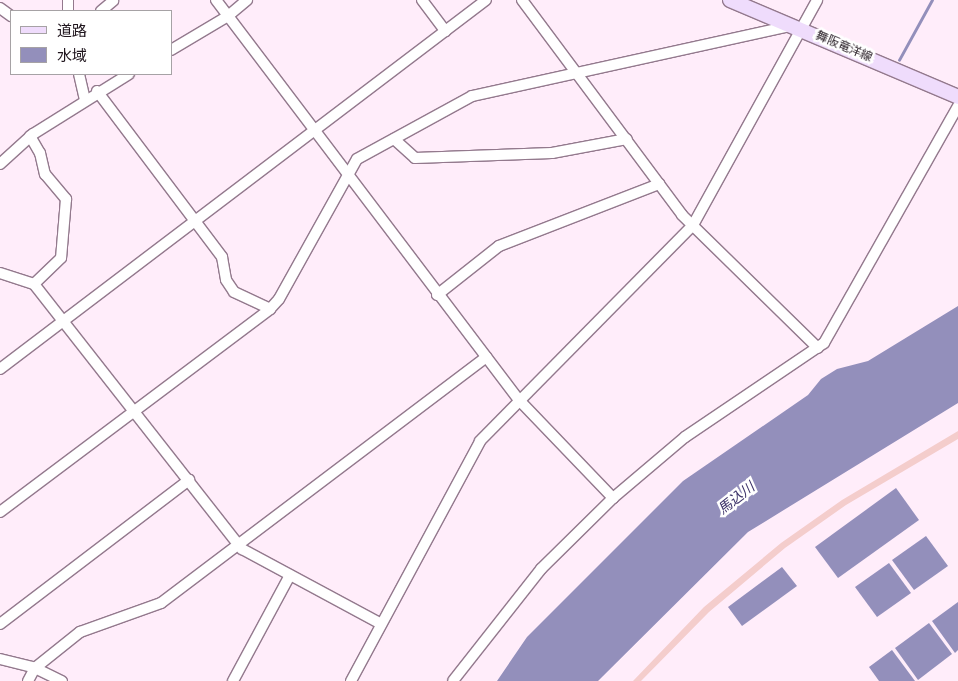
<!DOCTYPE html>
<html>
<head>
<meta charset="utf-8">
<style>
	body { margin:0 }
	#map { position:relative; width:958px; height:681px; overflow:hidden; background:#ffedfa; font-family:"DejaVu Sans","Noto Sans JP",sans-serif }
	div>[style] { position:absolute }
	.green>* { inset:0; background:#f4cdcc }
	.water>* { inset:0; background:#938fbb }
	.stream>* { height:2.5px; margin:-1.25px; padding:0 1.25px; transform-origin:1.25px; border-radius:1.25px; background:#938fbb }
	.roads { filter:drop-shadow(1px 0 #93798d) drop-shadow(-1px 0 #93798d) drop-shadow(0 1px #93798d) drop-shadow(0 -1px #93798d) }
	.minor>* { height:10px; margin:-5px; padding:0 5px; transform-origin:5px; border-radius:5px; background:#fff }
	.major>* { height:14px; margin:-7px; padding:0 7px; transform-origin:7px; border-radius:7px; background:#efdcfc }
	span { translate:-50% -50%; white-space:nowrap; text-align:center; line-height:1.15; -webkit-text-stroke:5px #fff; paint-order:stroke }
	.street-label { font-size:12px; color:#20161e }
	.water-label { font-size:14px; color:#3b3168; font-style:italic }
	.legend { position:absolute; left:10px; top:10px; width:162px; height:65px; box-sizing:border-box; background:#fff; border:1px solid #a6a2a5; margin:0; padding:6px 9px; list-style:none; font-size:15px; color:#20161e }
	.legend li { display:flex; align-items:center; gap:10px; height:25px }
	.legend b { width:25px; border:1px solid #a6a2a5 }
</style>
</head>
<body>
<div id="map">
	<div class="green">
		<i style="clip-path:polygon(958px 431px,958px 439px,846px 505px,785px 548px,709px 612px,641px 681px,633px 681px,704px 607px,781px 543px,842px 500px)"></i>
	</div>
	<div class="water">
		<i style="clip-path:polygon(958px 306px,958px 403px,748px 532px,598px 681px,497px 681px,527px 637px,683px 481px,808px 395px,821px 379px,837px 369px,868px 361px)"></i>
		<i style="clip-path:polygon(896px 488px,919px 520px,838px 578px,815px 547px)"></i>
		<i style="clip-path:polygon(926px 536px,948px 566px,914px 590px,892px 560px)"></i>
		<i style="clip-path:polygon(889px 563px,911px 593px,877px 617px,855px 587px)"></i>
		<i style="clip-path:polygon(782px 567px,797px 586px,742px 626px,728px 607px)"></i>
		<i style="clip-path:polygon(958px 602px,958px 650px,955px 653px,932px 621px)"></i>
		<i style="clip-path:polygon(929px 623px,952px 654px,918px 680px,895px 648px)"></i>
		<i style="clip-path:polygon(892px 650px,915px 681px,879px 681px,869px 667px)"></i>
	</div>
	<div class="stream">
		<i style="left:899px;top:60px;width:68px;rotate:-61.2deg"></i>
	</div>
	<div class="roads">
		<div class="minor">
			<i style="left:216px;top:0;width:502px;rotate:52.86deg"></i>
			<i style="left:519px;top:400px;width:136px;rotate:46.2deg"></i>
			<i style="left:613px;top:498px;width:101px;rotate:135.4deg"></i>
			<i style="left:541px;top:569px;width:142px;rotate:128.2deg"></i>
			<i style="left:422px;top:0;width:39px;rotate:53deg"></i>
			<i style="left:522px;top:0;width:268px;rotate:53.3deg"></i>
			<i style="left:682px;top:215px;width:190px;rotate:44.4deg"></i>
			<i style="left:0;top:8px;width:14px;rotate:36deg"></i>
			<i style="left:68px;top:11px;width:11px;rotate:-90deg"></i>
			<i style="left:101px;top:11px;width:16px;rotate:-40deg"></i>
			<i style="left:171px;top:50px;width:66px;rotate:-30.8deg"></i>
			<i style="left:228px;top:16px;width:25px;rotate:-40deg"></i>
			<i style="left:79px;top:74px;width:26px;rotate:77deg"></i>
			<i style="left:97px;top:91px;width:208px;rotate:53deg"></i>
			<i style="left:222px;top:257px;width:23px;rotate:80deg"></i>
			<i style="left:226px;top:280px;width:14px;rotate:56deg"></i>
			<i style="left:234px;top:292px;width:40px;rotate:25deg"></i>
			<i style="left:30px;top:136px;width:20px;rotate:60deg"></i>
			<i style="left:40px;top:153px;width:22px;rotate:77deg"></i>
			<i style="left:45px;top:174px;width:33px;rotate:50deg"></i>
			<i style="left:66px;top:199px;width:59px;rotate:94.8deg"></i>
			<i style="left:61px;top:258px;width:37px;rotate:136deg"></i>
			<i style="left:394px;top:139px;width:28px;rotate:42deg"></i>
			<i style="left:415px;top:158px;width:137px;rotate:-2.1deg"></i>
			<i style="left:552px;top:153px;width:76px;rotate:-10.6deg"></i>
			<i style="left:0;top:164px;width:45px;rotate:-42.3deg"></i>
			<i style="left:33px;top:134px;width:113px;rotate:-32deg"></i>
			<i style="left:0;top:273px;width:36px;rotate:18deg"></i>
			<i style="left:34px;top:284px;width:337px;rotate:51.9deg"></i>
			<i style="left:242px;top:549px;width:158px;rotate:28.3deg"></i>
			<i style="left:437px;top:295px;width:79px;rotate:-38.3deg"></i>
			<i style="left:499px;top:246px;width:172px;rotate:-21.2deg"></i>
			<i style="left:0;top:369px;width:610px;rotate:-37.21deg"></i>
			<i style="left:613px;top:498px;width:94px;rotate:-40.3deg"></i>
			<i style="left:685px;top:437px;width:168px;rotate:-34.1deg"></i>
			<i style="left:824px;top:343px;width:272px;rotate:-60.5deg"></i>
			<i style="left:0;top:512px;width:338px;rotate:-36.9deg"></i>
			<i style="left:270px;top:309px;width:13px;rotate:-48deg"></i>
			<i style="left:279px;top:299px;width:160px;rotate:-60.9deg"></i>
			<i style="left:357px;top:159px;width:131px;rotate:-28.7deg"></i>
			<i style="left:472px;top:96px;width:327px;rotate:-12.4deg"></i>
			<i style="left:0;top:624px;width:238px;rotate:-37.3deg"></i>
			<i style="left:0;top:659px;width:36px;rotate:14deg"></i>
			<i style="left:35px;top:668px;width:30px;rotate:26deg"></i>
			<i style="left:28px;top:681px;width:15px;rotate:-62deg"></i>
			<i style="left:35px;top:668px;width:58px;rotate:-38.7deg"></i>
			<i style="left:80px;top:632px;width:86px;rotate:-19.7deg"></i>
			<i style="left:161px;top:603px;width:408px;rotate:-37.1deg"></i>
			<i style="left:233px;top:681px;width:120px;rotate:-61.7deg"></i>
			<i style="left:351px;top:681px;width:272px;rotate:-61.7deg"></i>
			<i style="left:480px;top:441px;width:303px;rotate:-45.4deg"></i>
			<i style="left:693px;top:225px;width:257px;rotate:-61.1deg"></i>
		</div>
		<div class="major">
			<i style="left:730px;top:0;width:248px;rotate:23deg"></i>
		</div>
	</div>
	<div class="street-label">
		<span style="left:844px;top:47px;rotate:23deg">舞阪竜洋線</span>
	</div>
	<div class="water-label">
		<span style="left:736px;top:498px;rotate:-38deg">馬込川</span>
	</div>
	<ul class="legend">
	<li><b style="height:6px;background:#efdcfc"></b>道路</li>
	<li><b style="height:14px;background:#938fbb"></b>水域</li>
	</ul>
</div>
</body>
</html>
